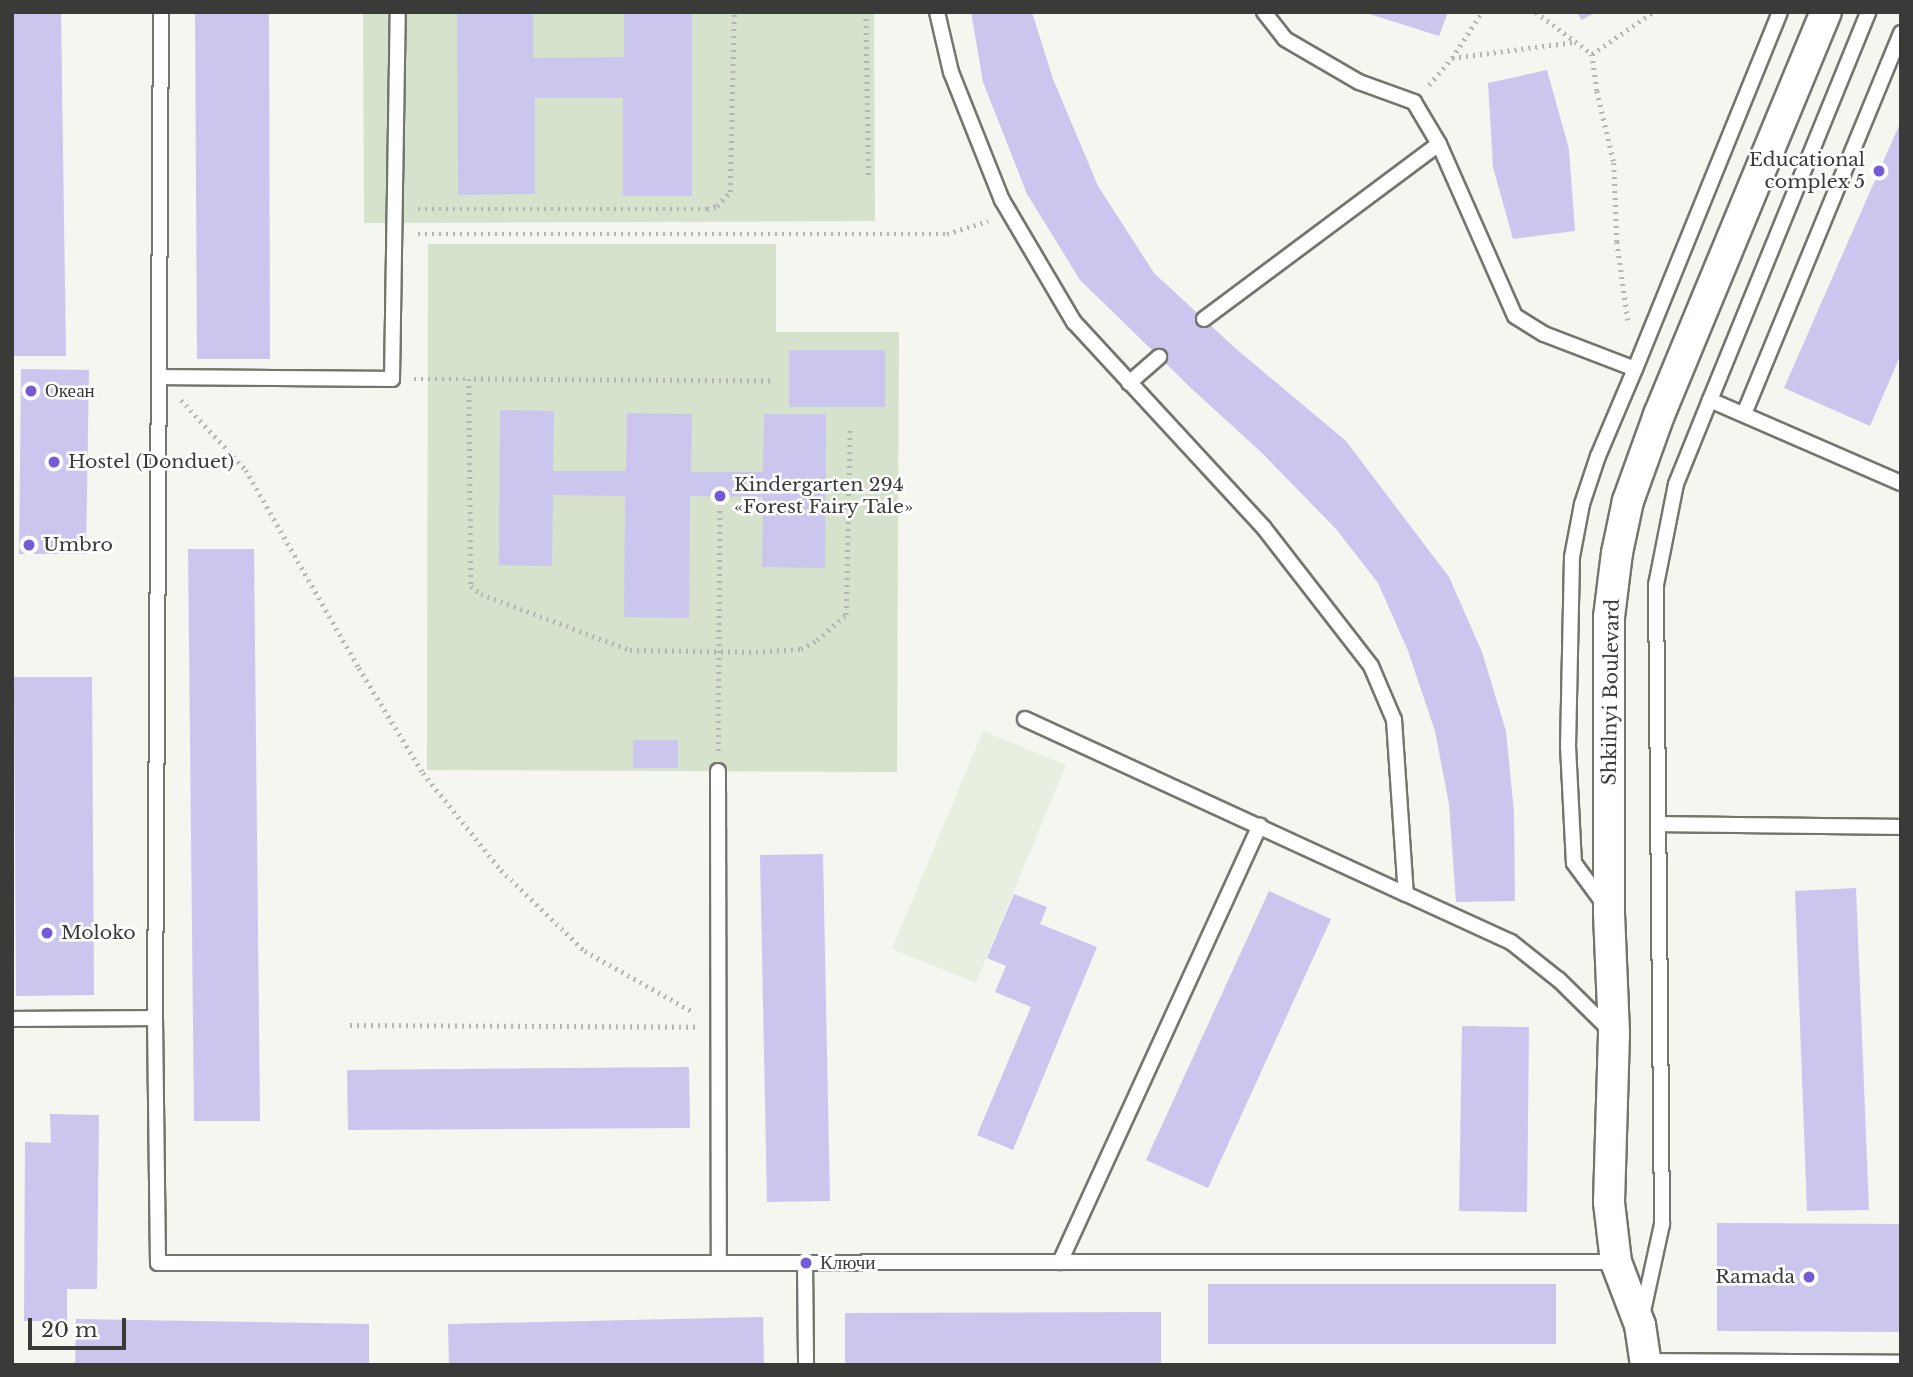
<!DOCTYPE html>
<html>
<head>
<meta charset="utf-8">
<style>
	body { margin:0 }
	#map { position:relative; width:1913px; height:1377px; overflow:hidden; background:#f3f7f0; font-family:"Libre Baskerville",serif }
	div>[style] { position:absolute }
	.built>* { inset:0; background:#e7efe1 }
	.green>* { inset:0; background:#d6e2cb }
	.building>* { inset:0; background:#cac6ee }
	.path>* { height:4.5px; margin-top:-2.25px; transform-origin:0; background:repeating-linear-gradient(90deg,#b3b6b1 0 2px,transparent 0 7px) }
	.roads { filter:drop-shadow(2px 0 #72766f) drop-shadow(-2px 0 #72766f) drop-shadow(0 2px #72766f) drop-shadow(0 -2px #72766f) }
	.service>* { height:14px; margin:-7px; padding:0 7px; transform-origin:7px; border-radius:7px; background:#fff }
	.minor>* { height:30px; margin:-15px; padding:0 15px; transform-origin:15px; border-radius:15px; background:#fff }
	.dots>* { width:19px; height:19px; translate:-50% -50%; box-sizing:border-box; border:4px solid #fff; border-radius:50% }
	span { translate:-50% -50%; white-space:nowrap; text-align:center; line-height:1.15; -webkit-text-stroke:5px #fff; paint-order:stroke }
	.poi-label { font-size:19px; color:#3a3b38 }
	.right { translate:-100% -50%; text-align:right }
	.left { translate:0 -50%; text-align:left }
	.street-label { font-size:19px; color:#3a3b38 }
	.frame { position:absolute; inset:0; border:14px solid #3a3b38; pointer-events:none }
	.scale { position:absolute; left:28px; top:1318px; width:98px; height:32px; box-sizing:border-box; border:4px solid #3a3b38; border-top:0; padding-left:9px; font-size:21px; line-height:24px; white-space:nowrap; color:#3a3b38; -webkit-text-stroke:5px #fff; paint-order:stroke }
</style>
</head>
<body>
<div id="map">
	<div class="built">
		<i style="clip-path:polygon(983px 731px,1066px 765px,976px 983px,892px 949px)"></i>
	</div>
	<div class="green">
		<i style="clip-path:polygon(363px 12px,874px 12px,875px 221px,364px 223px)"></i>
		<i style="clip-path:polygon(428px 244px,776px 244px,776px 332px,899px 332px,897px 772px,427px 770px)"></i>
	</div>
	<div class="building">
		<i style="clip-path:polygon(12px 12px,61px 12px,66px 356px,12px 356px)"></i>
		<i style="clip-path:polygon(195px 12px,269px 12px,270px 359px,197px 359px)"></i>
		<i style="clip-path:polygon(457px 12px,533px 12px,533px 58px,624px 57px,624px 12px,692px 12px,692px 196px,623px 196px,623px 98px,535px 98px,535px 194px,458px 195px)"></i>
		<i style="clip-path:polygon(971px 12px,1032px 12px,1053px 79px,1098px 186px,1154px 273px,1235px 348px,1346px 441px,1449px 577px,1482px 652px,1506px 731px,1514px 812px,1515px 901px,1456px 902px,1449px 804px,1435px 731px,1408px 651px,1378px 583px,1336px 529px,1261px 452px,1192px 389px,1080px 280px,1027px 194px,983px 82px)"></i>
		<i style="clip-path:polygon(1363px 12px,1448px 12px,1439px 36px)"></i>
		<i style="clip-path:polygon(1576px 12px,1596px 12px,1582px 20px)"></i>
		<i style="clip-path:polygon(1547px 70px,1569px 149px,1575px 231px,1513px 239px,1493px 167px,1488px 83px)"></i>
		<i style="clip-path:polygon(1901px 121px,1901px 354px,1870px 426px,1784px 388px)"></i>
		<i style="clip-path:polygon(789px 350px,885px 350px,885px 407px,789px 407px)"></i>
		<i style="clip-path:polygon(21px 369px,89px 370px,86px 554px,19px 554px)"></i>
		<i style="clip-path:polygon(500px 410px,554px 411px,553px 471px,626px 471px,627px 413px,692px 414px,691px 472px,763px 472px,764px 414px,826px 414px,825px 568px,762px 567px,763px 497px,690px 496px,689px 618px,624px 617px,625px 496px,553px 495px,552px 566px,499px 565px)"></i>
		<i style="clip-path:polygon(188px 549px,254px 549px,260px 1121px,194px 1121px)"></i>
		<i style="clip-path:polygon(14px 677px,92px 677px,94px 995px,16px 996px)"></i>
		<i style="clip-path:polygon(633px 740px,678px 740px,678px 768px,633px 768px)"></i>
		<i style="clip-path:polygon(823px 854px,830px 1201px,767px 1202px,760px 855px)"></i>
		<i style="clip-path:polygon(1856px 888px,1869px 1210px,1807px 1211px,1795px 891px)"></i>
		<i style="clip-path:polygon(1269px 891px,1331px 919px,1208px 1188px,1146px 1160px)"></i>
		<i style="clip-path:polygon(1014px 894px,1047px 907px,1040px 924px,1097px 947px,1013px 1150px,977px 1135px,1031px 1007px,995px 992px,1006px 966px,987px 958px)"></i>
		<i style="clip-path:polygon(1462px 1026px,1529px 1027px,1527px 1212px,1459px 1211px)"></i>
		<i style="clip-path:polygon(689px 1067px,690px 1128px,348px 1130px,347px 1070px)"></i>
		<i style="clip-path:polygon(50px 1114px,99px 1115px,97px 1289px,67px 1289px,67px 1321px,24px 1321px,25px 1142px,51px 1143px)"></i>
		<i style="clip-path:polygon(1717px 1223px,1901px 1224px,1901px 1332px,1717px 1331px)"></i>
		<i style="clip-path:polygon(1208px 1284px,1556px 1284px,1556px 1344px,1208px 1344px)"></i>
		<i style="clip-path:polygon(1161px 1312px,1161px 1365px,845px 1365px,845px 1313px)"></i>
		<i style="clip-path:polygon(763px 1317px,764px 1365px,449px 1365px,448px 1324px)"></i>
		<i style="clip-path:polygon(76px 1319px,369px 1324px,369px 1365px,75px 1365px)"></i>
	</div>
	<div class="path">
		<i style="left:866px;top:12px;width:167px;rotate:89deg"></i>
		<i style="left:1536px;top:12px;width:70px;rotate:36.9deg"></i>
		<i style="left:1592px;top:54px;width:37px;rotate:82deg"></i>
		<i style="left:1597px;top:91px;width:74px;rotate:76.7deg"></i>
		<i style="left:1614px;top:163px;width:79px;rotate:87.8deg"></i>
		<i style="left:1617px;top:242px;width:79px;rotate:82deg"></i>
		<i style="left:1592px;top:54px;width:74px;rotate:-34.5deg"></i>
		<i style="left:1452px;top:58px;width:123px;rotate:-7.5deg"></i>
		<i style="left:1429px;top:85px;width:35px;rotate:-50deg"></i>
		<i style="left:1452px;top:58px;width:55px;rotate:-56.9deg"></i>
		<i style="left:418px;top:209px;width:289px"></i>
		<i style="left:707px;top:209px;width:10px;rotate:-17deg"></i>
		<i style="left:717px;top:206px;width:19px;rotate:-47deg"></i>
		<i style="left:730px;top:192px;width:180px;rotate:-88.7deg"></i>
		<i style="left:418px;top:234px;width:529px"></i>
		<i style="left:947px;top:234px;width:43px;rotate:-17.6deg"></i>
		<i style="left:414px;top:379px;width:54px"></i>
		<i style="left:770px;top:381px;width:301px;rotate:-179.6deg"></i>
		<i style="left:469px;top:379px;width:207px;rotate:89.4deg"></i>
		<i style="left:471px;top:586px;width:13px;rotate:39deg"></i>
		<i style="left:481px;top:594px;width:159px;rotate:20.6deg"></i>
		<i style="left:630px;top:650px;width:126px;rotate:0.9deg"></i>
		<i style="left:756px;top:652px;width:45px;rotate:-3.8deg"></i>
		<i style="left:801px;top:649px;width:18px;rotate:-29deg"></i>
		<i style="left:817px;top:640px;width:38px;rotate:-41deg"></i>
		<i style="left:846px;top:615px;width:187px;rotate:-88.8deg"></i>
		<i style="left:181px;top:400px;width:96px;rotate:47.1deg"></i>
		<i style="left:246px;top:470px;width:228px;rotate:60.3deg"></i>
		<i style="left:359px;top:668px;width:123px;rotate:58.6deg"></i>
		<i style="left:423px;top:773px;width:124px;rotate:51.2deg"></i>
		<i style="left:501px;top:870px;width:117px;rotate:44deg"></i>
		<i style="left:585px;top:951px;width:126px;rotate:29.4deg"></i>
		<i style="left:718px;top:751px;width:255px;rotate:-89.6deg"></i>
		<i style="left:350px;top:1025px;width:345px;rotate:0.3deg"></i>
	</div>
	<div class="roads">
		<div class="service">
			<i style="left:937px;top:12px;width:62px;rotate:76.9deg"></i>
			<i style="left:951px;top:72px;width:138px;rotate:68.3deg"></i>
			<i style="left:1002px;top:200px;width:142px;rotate:59.5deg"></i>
			<i style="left:1074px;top:322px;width:280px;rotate:47.3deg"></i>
			<i style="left:1264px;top:528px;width:175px;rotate:52.2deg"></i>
			<i style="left:1371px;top:666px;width:59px;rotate:66.9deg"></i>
			<i style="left:1394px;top:720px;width:174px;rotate:86.1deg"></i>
			<i style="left:1406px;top:894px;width:115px;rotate:24.6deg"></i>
			<i style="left:1511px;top:942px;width:61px;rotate:38.4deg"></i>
			<i style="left:1559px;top:980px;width:74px;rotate:44.5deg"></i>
			<i style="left:1264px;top:12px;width:34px;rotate:52deg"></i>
			<i style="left:1285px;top:39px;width:86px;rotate:30.2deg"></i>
			<i style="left:1359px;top:82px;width:59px;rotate:20deg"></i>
			<i style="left:1414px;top:102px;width:49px;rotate:59.2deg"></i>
			<i style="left:1204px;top:319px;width:293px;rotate:-36.7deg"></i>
			<i style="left:1439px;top:144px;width:188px;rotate:66.2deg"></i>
			<i style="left:1515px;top:316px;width:34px;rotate:32deg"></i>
			<i style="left:1544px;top:334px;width:97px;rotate:21deg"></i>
			<i style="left:1635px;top:369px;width:95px;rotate:113deg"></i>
			<i style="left:1598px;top:456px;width:51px;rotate:108.4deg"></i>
			<i style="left:1582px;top:504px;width:54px;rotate:100.7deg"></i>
			<i style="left:1572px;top:557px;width:189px;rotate:91.2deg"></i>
			<i style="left:1568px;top:746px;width:117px;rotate:87.1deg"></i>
			<i style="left:1574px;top:863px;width:51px;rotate:53.8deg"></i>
			<i style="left:1635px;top:369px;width:385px;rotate:-67.9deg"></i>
			<i style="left:159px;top:377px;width:233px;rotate:0.5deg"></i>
			<i style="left:392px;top:379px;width:367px;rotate:-89.1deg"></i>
			<i style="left:1129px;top:383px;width:40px;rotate:-41deg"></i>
			<i style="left:1710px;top:400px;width:419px;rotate:-67.8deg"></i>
			<i style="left:1744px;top:414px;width:412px;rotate:-67.6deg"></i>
			<i style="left:1025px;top:719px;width:419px;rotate:24.7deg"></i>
			<i style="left:718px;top:771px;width:492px;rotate:89.9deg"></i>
			<i style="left:1658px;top:824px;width:243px;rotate:0.7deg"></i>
			<i style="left:155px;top:1018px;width:1006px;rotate:-89.66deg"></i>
			<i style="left:12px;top:1019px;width:143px;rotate:-0.4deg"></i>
			<i style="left:155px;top:1018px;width:245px;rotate:89.3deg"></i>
			<i style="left:158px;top:1263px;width:1458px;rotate:-0.04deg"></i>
			<i style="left:1060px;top:1262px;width:480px;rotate:-65.4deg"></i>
			<i style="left:805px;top:1263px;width:102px;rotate:89.4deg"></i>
			<i style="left:1642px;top:1316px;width:94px;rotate:-77.7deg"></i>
			<i style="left:1662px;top:1224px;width:639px;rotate:-90.54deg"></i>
			<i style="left:1656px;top:585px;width:103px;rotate:-78.8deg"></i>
			<i style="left:1676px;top:484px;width:91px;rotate:-68deg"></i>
			<i style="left:1710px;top:400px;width:208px;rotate:23.5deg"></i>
			<i style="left:1645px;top:1361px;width:256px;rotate:0.4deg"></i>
		</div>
		<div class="minor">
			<i style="left:1646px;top:1365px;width:40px;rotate:-98.5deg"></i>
			<i style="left:1640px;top:1325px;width:67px;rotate:-110.9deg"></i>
			<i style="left:1616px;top:1262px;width:60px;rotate:-96.7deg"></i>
			<i style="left:1609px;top:1202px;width:169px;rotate:-88.3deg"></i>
			<i style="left:1614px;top:1033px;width:121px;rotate:-92.4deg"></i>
			<i style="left:1609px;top:912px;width:295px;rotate:-90deg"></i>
			<i style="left:1609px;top:617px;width:64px;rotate:-82.9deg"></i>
			<i style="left:1617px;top:553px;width:53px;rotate:-78.1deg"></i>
			<i style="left:1628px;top:501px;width:91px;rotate:-70.2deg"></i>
			<i style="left:1659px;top:415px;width:436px;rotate:-67.5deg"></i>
		</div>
	</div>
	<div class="dots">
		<i style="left:1879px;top:171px;background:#755ad5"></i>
		<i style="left:31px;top:391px;background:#755ad5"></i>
		<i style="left:54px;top:462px;background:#755ad5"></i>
		<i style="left:720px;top:496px;background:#755ad5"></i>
		<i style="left:29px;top:545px;background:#755ad5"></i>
		<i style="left:47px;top:933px;background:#755ad5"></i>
		<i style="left:806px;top:1263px;background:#755ad5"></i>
		<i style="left:1809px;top:1277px;background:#755ad5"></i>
	</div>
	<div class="poi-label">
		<span class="right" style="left:1865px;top:171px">Educational<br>complex 5</span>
		<span class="left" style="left:45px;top:391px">Океан</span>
		<span class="left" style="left:68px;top:462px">Hostel (Donduet)</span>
		<span class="left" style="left:734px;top:496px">Kindergarten 294<br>«Forest Fairy Tale»</span>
		<span class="left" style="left:43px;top:545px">Umbro</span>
		<span class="left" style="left:61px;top:933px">Moloko</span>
		<span class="left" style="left:820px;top:1263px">Ключи</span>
		<span class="right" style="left:1795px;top:1277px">Ramada</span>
	</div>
	<div class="street-label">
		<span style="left:1611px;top:692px;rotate:-89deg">Shkilnyi Boulevard</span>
	</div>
	<div class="frame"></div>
	<div class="scale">20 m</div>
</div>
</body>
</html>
